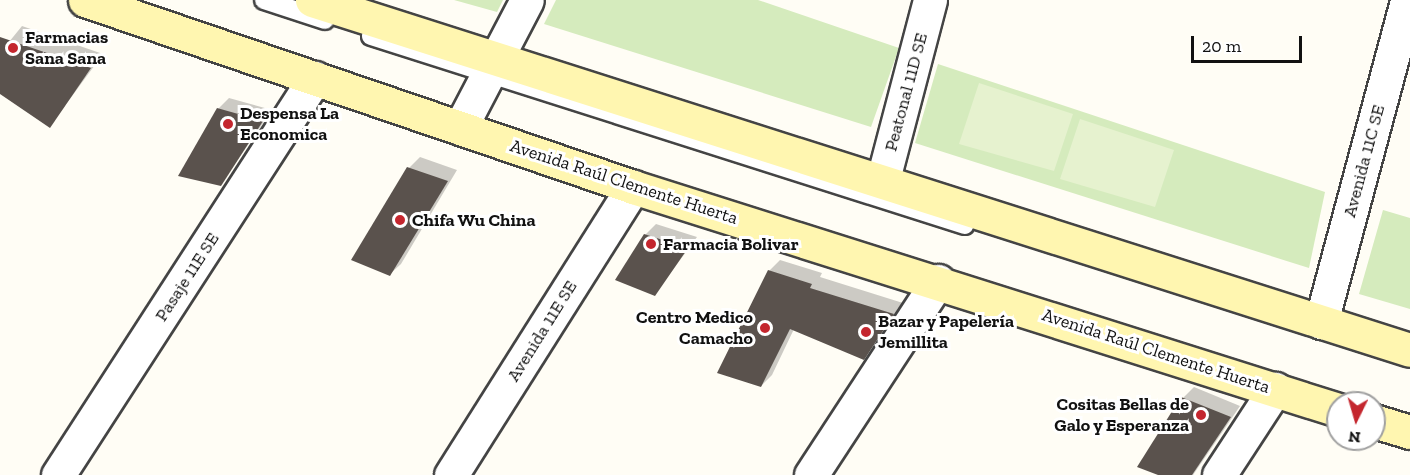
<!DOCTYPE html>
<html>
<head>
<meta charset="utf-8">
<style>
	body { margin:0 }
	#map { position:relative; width:1410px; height:475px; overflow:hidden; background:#fffdf5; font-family:"Zilla Slab",serif }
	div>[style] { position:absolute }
	.green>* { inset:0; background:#d5ebbd }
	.pitch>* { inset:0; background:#e6f2cf }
	.shadow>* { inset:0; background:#0003 }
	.building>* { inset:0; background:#5a524d }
	.roads { filter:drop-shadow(2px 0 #444) drop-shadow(-2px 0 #444) drop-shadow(0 2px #444) drop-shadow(0 -2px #444) }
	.service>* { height:18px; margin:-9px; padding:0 9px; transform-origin:9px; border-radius:9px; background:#fff }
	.minor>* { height:33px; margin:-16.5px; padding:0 16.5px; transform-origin:16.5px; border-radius:16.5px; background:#fff }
	.secondary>* { height:33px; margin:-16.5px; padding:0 16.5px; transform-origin:16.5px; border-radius:16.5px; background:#fff6b0 }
	.dots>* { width:16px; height:16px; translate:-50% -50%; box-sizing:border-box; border:3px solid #fff; border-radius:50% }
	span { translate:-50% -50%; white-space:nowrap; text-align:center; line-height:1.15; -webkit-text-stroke:6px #fff; paint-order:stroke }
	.poi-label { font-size:18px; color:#111; font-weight:700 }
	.left { translate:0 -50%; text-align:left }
	.right { translate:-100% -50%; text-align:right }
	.street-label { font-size:18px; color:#111 }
	.north { position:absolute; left:1326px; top:391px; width:60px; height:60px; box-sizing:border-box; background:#fff; border:2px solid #a0a0a0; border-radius:50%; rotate:185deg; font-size:16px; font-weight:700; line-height:24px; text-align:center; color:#111 }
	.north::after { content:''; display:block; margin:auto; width:21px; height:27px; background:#c4262e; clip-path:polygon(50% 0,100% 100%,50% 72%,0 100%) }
	.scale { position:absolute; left:1191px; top:36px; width:111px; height:27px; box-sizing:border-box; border:3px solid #111; border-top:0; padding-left:8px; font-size:18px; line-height:21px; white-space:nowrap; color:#111; -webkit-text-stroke:4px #fff; paint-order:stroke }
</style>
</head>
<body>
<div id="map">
	<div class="green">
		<i style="clip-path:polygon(454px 0,503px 0,497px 12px)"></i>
		<i style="clip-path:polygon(556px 0,758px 0,899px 48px,871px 127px,544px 24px)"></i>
		<i style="clip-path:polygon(938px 64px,1325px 192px,1309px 268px,915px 143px)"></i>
		<i style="clip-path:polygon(1383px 210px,1410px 218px,1410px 309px,1359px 294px)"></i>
	</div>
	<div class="pitch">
		<i style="clip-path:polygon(979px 83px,1073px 114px,1054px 171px,959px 144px)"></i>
		<i style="clip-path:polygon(1080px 119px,1174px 150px,1155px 207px,1060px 179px)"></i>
	</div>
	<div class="shadow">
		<i style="clip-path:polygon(22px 26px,103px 54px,50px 126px,0 92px,0 53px)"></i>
		<i style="clip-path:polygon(229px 98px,272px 110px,221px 184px,218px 109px)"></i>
		<i style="clip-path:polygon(420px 157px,457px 170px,401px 264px,390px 274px,409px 168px)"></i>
		<i style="clip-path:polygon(656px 224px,697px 237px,655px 294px,645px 235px)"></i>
		<i style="clip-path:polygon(780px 260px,822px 273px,820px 277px,903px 303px,863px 358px,794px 329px,772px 375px,761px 386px,769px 271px)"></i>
		<i style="clip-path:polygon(1194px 387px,1240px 406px,1193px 475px,1162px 475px,1183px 398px)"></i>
	</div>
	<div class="building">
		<i style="clip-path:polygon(0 37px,91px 68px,50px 128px,0 94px)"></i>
		<i style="clip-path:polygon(217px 108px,263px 121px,221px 186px,178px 176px)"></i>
		<i style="clip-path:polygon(407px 167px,448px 181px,390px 276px,351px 260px)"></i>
		<i style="clip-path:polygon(644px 234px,688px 248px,655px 296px,615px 280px)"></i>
		<i style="clip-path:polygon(768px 270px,812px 284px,810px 288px,894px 314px,864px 360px,790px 329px,761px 387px,717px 373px)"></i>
		<i style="clip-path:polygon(1181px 397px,1231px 417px,1192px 475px,1158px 475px,1137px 467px)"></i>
	</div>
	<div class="roads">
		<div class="service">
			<i style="left:264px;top:0;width:64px;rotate:18.2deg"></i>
			<i style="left:371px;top:36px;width:623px;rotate:17.65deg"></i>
		</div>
		<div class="minor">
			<i style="left:460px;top:128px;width:144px;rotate:-62.4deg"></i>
			<i style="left:882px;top:183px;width:189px;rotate:-75.3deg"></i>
			<i style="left:1321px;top:322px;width:333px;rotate:-75deg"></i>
			<i style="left:58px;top:475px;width:473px;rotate:-57.1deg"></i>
			<i style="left:451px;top:475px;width:341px;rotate:-57.7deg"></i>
			<i style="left:811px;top:475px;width:232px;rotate:-56.8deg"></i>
			<i style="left:1219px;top:475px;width:103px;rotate:-56.9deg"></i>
		</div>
		<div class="secondary">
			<i style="left:85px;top:0;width:579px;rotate:18.84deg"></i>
			<i style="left:633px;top:187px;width:739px;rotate:17.55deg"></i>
			<i style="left:312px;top:0;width:1152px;rotate:17.68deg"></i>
			<i style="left:1374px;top:421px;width:38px;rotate:17deg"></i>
		</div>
	</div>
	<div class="dots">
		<i style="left:13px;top:48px;background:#c4262e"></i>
		<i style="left:228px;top:124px;background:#c4262e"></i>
		<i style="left:400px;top:220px;background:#c4262e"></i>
		<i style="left:651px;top:244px;background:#c4262e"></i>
		<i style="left:765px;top:328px;background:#c4262e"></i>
		<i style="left:866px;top:332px;background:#c4262e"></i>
		<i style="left:1201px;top:415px;background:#c4262e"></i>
	</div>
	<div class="poi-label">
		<span class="left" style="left:25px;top:48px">Farmacias<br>Sana Sana</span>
		<span class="left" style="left:240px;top:124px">Despensa La<br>Economica</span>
		<span class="left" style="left:412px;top:220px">Chifa Wu China</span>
		<span class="left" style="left:663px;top:244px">Farmacia Bolivar</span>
		<span class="right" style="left:753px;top:328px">Centro Medico<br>Camacho</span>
		<span class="left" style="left:878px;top:332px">Bazar y Papelería<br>Jemillita</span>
		<span class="right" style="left:1189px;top:415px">Cositas Bellas de<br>Galo y Esperanza</span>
	</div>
	<div class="street-label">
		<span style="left:906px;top:92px;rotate:-75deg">Peatonal 11D SE</span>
		<span style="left:1364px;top:161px;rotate:-75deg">Avenida 11C SE</span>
		<span style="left:624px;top:182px;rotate:18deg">Avenida Raúl Clemente Huerta</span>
		<span style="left:187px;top:277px;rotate:-57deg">Pasaje 11E SE</span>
		<span style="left:542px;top:331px;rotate:-58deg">Avenida 11E SE</span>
		<span style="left:1156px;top:351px;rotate:18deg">Avenida Raúl Clemente Huerta</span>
	</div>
	<div class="north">N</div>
	<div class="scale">20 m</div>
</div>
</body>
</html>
